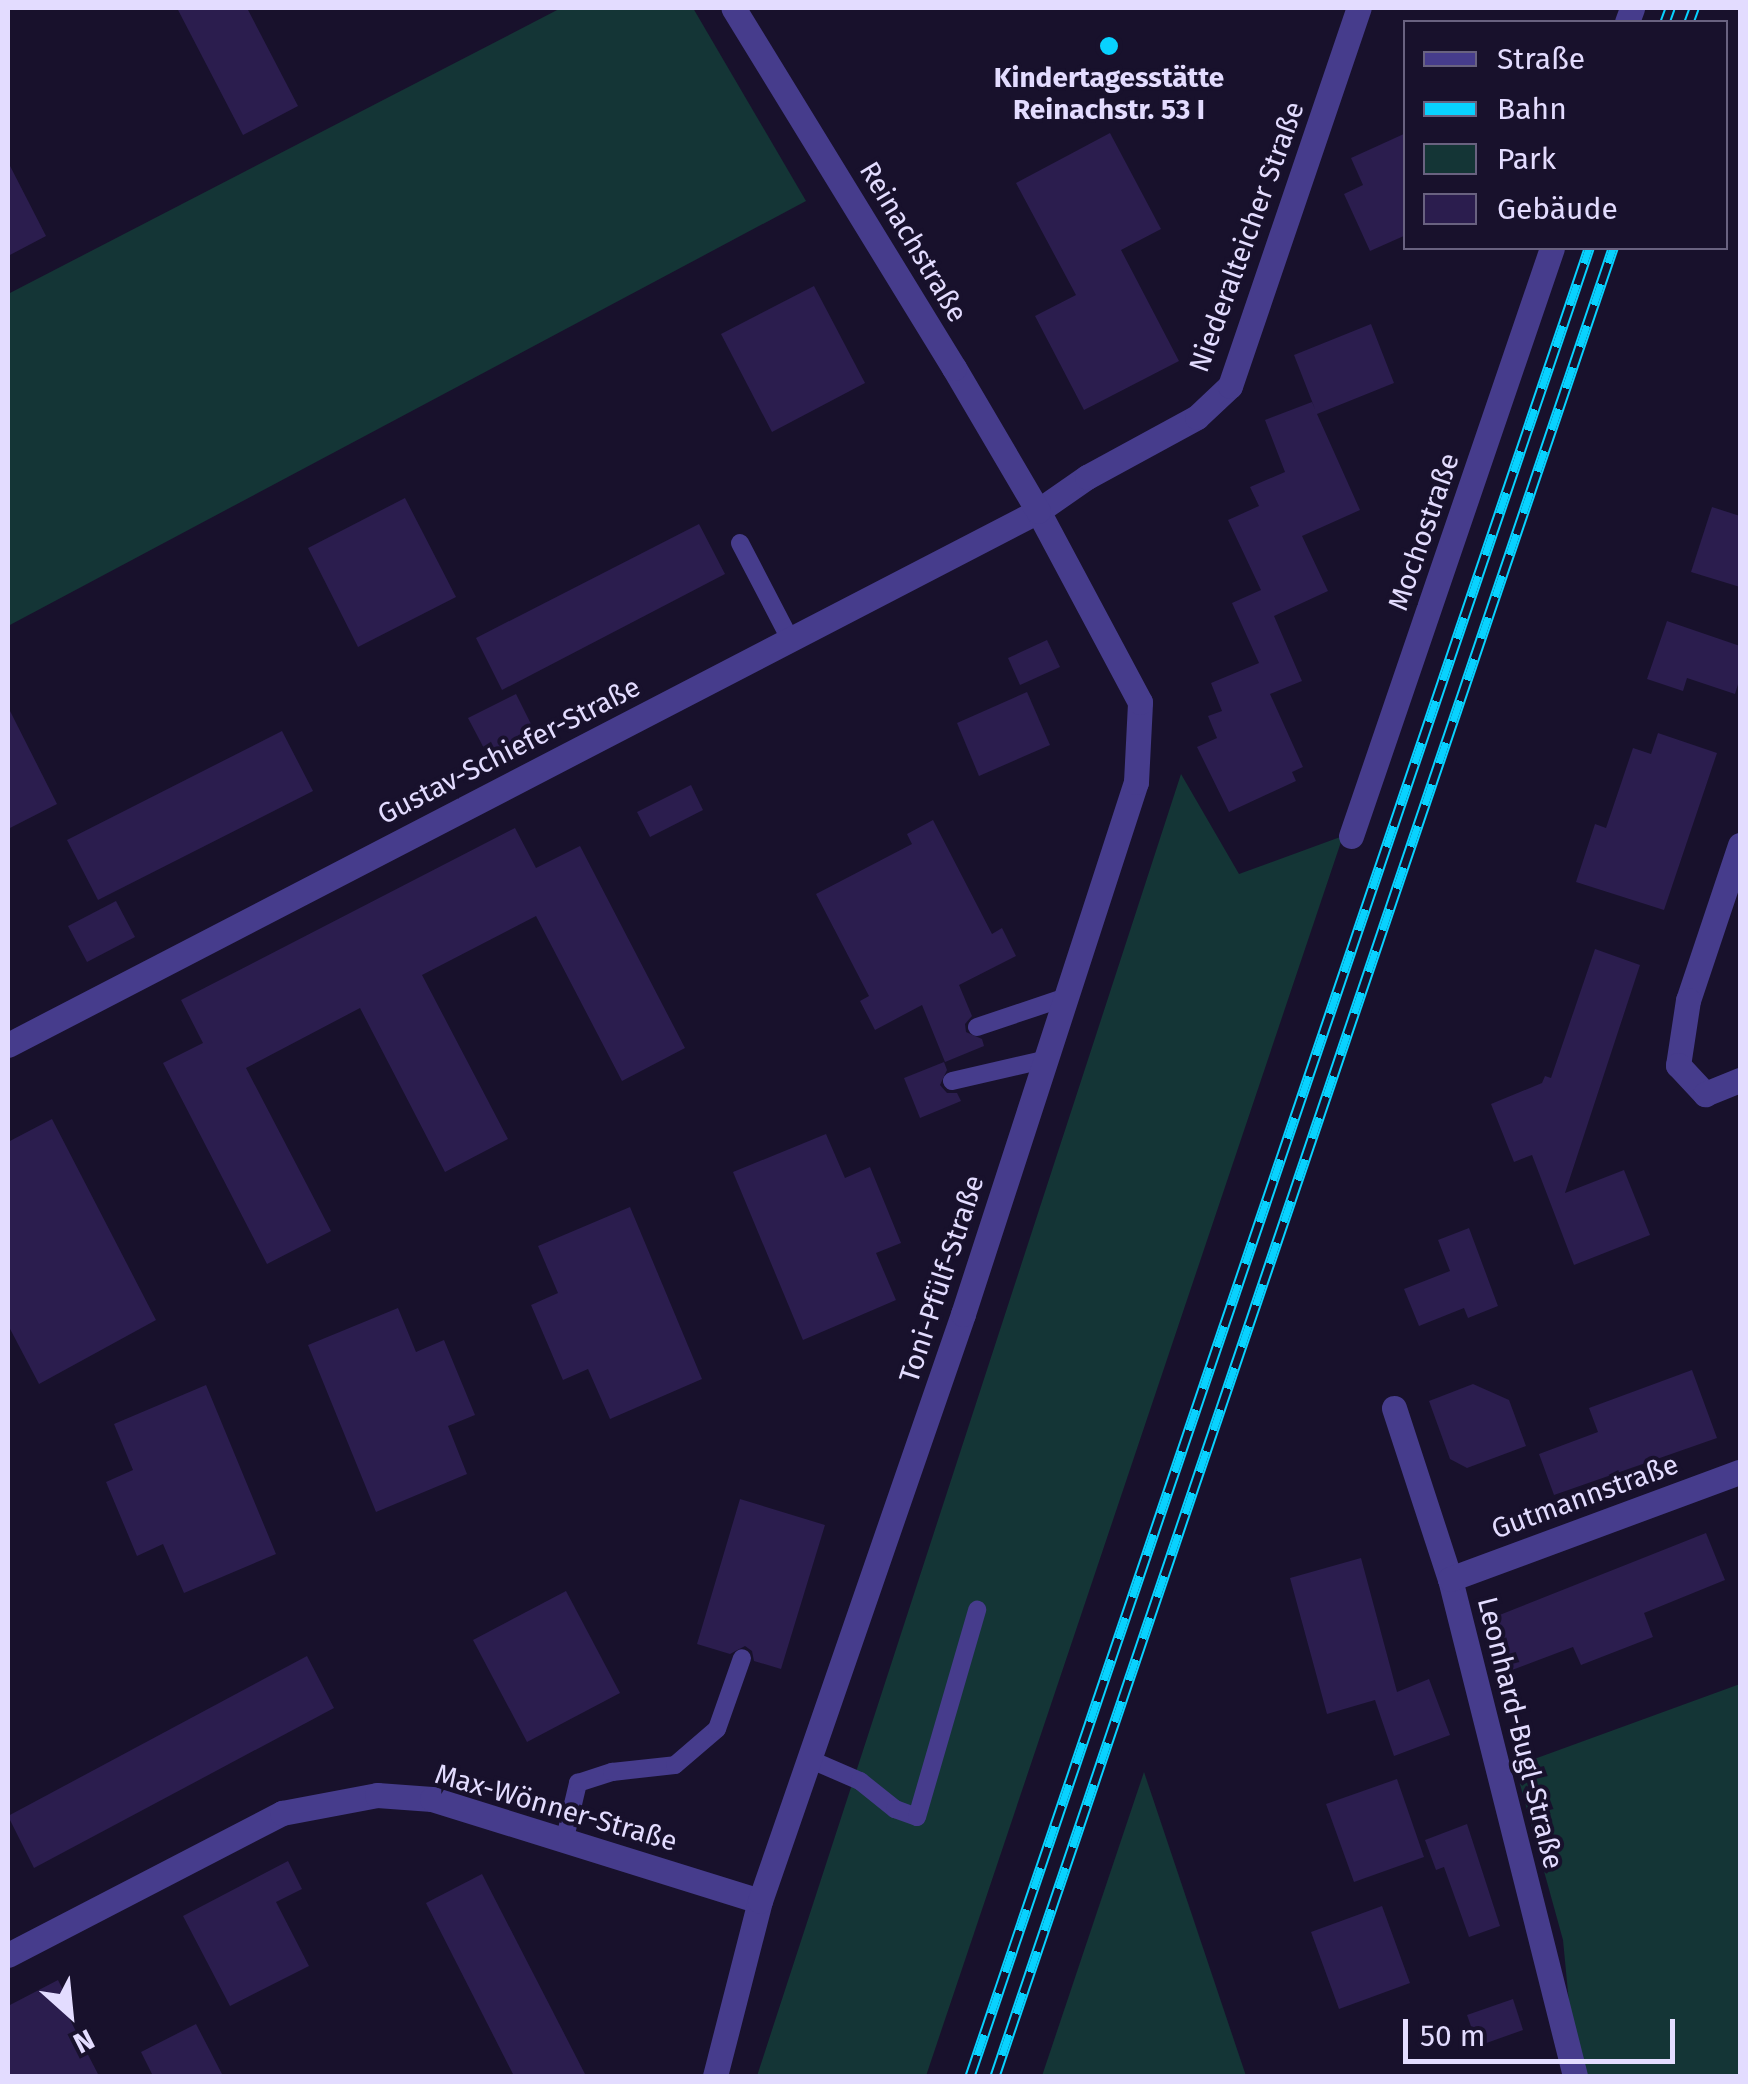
<!DOCTYPE html>
<html>
<head>
<meta charset="utf-8">
<style>
	body { margin:0 }
	#map { position:relative; width:1748px; height:2084px; overflow:hidden; background:#18112c; font-family:"Fira Sans",sans-serif }
	div>[style] { position:absolute }
	.green>* { inset:0; background:#143536 }
	.building>* { inset:0; background:#2b1d4e }
	.lane>* { height:18px; margin:-9px; padding:0 9px; transform-origin:9px; border-radius:9px; background:#463c8c }
	.street>* { height:25px; margin:-12.5px; padding:0 12.5px; transform-origin:12.5px; border-radius:12.5px; background:#463c8c }
	.rail>* { height:11px; margin-top:-5.5px; transform-origin:0; background:repeating-linear-gradient(90deg,#18112c 0 22px,#08d2ff 0 44px); box-sizing:border-box; border-block:2px solid #08d2ff }
	.dots>* { width:28px; height:28px; translate:-50% -50%; box-sizing:border-box; border:5px solid #18112c; border-radius:50% }
	span { translate:-50% -50%; white-space:nowrap; text-align:center; line-height:1.15; -webkit-text-stroke:8px #18112c; paint-order:stroke }
	.poi-label { font-size:28px; color:#e3dcff; font-weight:700 }
	.street-label { font-size:28px; color:#e3dcff }
	.frame { position:absolute; inset:0; border:10px solid #e3dcff; pointer-events:none }
	.legend { position:absolute; left:1403px; top:20px; width:325px; height:230px; box-sizing:border-box; background:#18112c; border:2px solid #696280; margin:0; padding:12px 18px; list-style:none; font-size:30px; color:#e3dcff }
	.legend li { display:flex; align-items:center; gap:20px; height:50px }
	.legend b { width:50px; border:2px solid #696280 }
	.north { position:absolute; left:20px; top:1964px; width:100px; height:100px; -webkit-text-stroke:8px #18112c; paint-order:stroke; rotate:153deg; font-size:28px; font-weight:700; line-height:40px; text-align:center; color:#e3dcff }
	.north::after { content:''; display:block; margin:auto; width:35px; height:45px; background:#e3dcff; clip-path:polygon(50% 0,100% 100%,50% 72%,0 100%) }
	.scale { position:absolute; left:1403px; top:2019px; width:272px; height:45px; box-sizing:border-box; border:5px solid #e3dcff; border-top:0; padding-left:12px; font-size:30px; line-height:35px; white-space:nowrap; color:#e3dcff; -webkit-text-stroke:8px #18112c; paint-order:stroke }
</style>
</head>
<body>
<div id="map">
	<div class="green">
		<i style="clip-path:polygon(561px 8px,693px 8px,806px 201px,8px 626px,8px 294px)"></i>
		<i style="clip-path:polygon(1181px 774px,1239px 874px,1343px 836px,926px 2076px,757px 2076px)"></i>
		<i style="clip-path:polygon(1740px 1684px,1740px 2076px,1576px 2076px,1563px 1940px,1515px 1766px)"></i>
		<i style="clip-path:polygon(1144px 1772px,1246px 2076px,1042px 2076px)"></i>
	</div>
	<div class="building">
		<i style="clip-path:polygon(177px 8px,247px 8px,298px 106px,243px 135px)"></i>
		<i style="clip-path:polygon(1110px 133px,1161px 229px,1121px 250px,1179px 361px,1084px 410px,1035px 316px,1076px 295px,1016px 183px)"></i>
		<i style="clip-path:polygon(1406px 133px,1406px 235px,1370px 251px,1344px 194px,1363px 185px,1351px 158px)"></i>
		<i style="clip-path:polygon(8px 162px,46px 236px,8px 256px)"></i>
		<i style="clip-path:polygon(814px 286px,865px 383px,772px 432px,721px 334px)"></i>
		<i style="clip-path:polygon(1371px 324px,1394px 383px,1317px 414px,1360px 510px,1302px 536px,1328px 591px,1274px 616px,1302px 681px,1270px 694px,1303px 767px,1292px 772px,1296px 781px,1229px 812px,1197px 747px,1217px 738px,1208px 716px,1222px 711px,1211px 683px,1259px 663px,1232px 603px,1261px 590px,1228px 520px,1259px 506px,1250px 487px,1285px 472px,1265px 420px,1312px 402px,1315px 409px,1294px 355px)"></i>
		<i style="clip-path:polygon(405px 498px,456px 597px,358px 647px,308px 548px)"></i>
		<i style="clip-path:polygon(1712px 507px,1740px 516px,1740px 587px,1691px 572px)"></i>
		<i style="clip-path:polygon(699px 524px,725px 574px,502px 690px,476px 638px)"></i>
		<i style="clip-path:polygon(1667px 621px,1740px 646px,1740px 678px,1735px 694px,1687px 678px,1683px 691px,1647px 679px)"></i>
		<i style="clip-path:polygon(1047px 640px,1060px 667px,1020px 685px,1008px 658px)"></i>
		<i style="clip-path:polygon(1027px 692px,1050px 745px,979px 776px,957px 723px)"></i>
		<i style="clip-path:polygon(516px 694px,534px 730px,487px 754px,468px 718px)"></i>
		<i style="clip-path:polygon(8px 707px,57px 804px,8px 829px)"></i>
		<i style="clip-path:polygon(282px 731px,313px 791px,98px 900px,67px 840px)"></i>
		<i style="clip-path:polygon(1658px 733px,1717px 753px,1664px 910px,1576px 882px,1595px 824px,1606px 828px,1633px 748px,1651px 754px)"></i>
		<i style="clip-path:polygon(691px 785px,703px 810px,650px 837px,637px 812px)"></i>
		<i style="clip-path:polygon(933px 820px,992px 934px,1002px 928px,1016px 956px,959px 985px,972px 1016px,965px 1024px,966px 1032px,982px 1039px,984px 1046px,945px 1062px,922px 1005px,875px 1030px,860px 1001px,869px 996px,816px 894px,912px 844px,907px 834px)"></i>
		<i style="clip-path:polygon(515px 828px,536px 868px,580px 846px,685px 1048px,622px 1081px,536px 916px,422px 975px,508px 1139px,445px 1172px,360px 1008px,246px 1068px,331px 1231px,267px 1264px,163px 1063px,203px 1043px,181px 1000px)"></i>
		<i style="clip-path:polygon(116px 901px,135px 937px,87px 962px,68px 926px)"></i>
		<i style="clip-path:polygon(1595px 949px,1640px 965px,1565px 1193px,1624px 1170px,1650px 1235px,1574px 1265px,1532px 1155px,1514px 1162px,1491px 1104px,1542px 1083px,1545px 1076px,1551px 1078px)"></i>
		<i style="clip-path:polygon(944px 1062px,947px 1070px,940px 1085px,947px 1093px,957px 1093px,961px 1101px,920px 1118px,904px 1078px)"></i>
		<i style="clip-path:polygon(52px 1119px,156px 1320px,39px 1384px,8px 1325px,8px 1142px)"></i>
		<i style="clip-path:polygon(826px 1134px,845px 1178px,870px 1167px,901px 1243px,876px 1253px,896px 1300px,803px 1340px,733px 1172px)"></i>
		<i style="clip-path:polygon(630px 1207px,702px 1379px,610px 1419px,588px 1369px,563px 1380px,531px 1305px,558px 1293px,538px 1246px)"></i>
		<i style="clip-path:polygon(1469px 1228px,1498px 1306px,1468px 1318px,1464px 1308px,1419px 1326px,1404px 1289px,1450px 1271px,1438px 1240px)"></i>
		<i style="clip-path:polygon(398px 1308px,416px 1352px,444px 1340px,475px 1415px,448px 1426px,467px 1474px,376px 1512px,308px 1345px)"></i>
		<i style="clip-path:polygon(1692px 1370px,1717px 1438px,1554px 1495px,1539px 1454px,1598px 1432px,1589px 1408px)"></i>
		<i style="clip-path:polygon(1473px 1384px,1509px 1400px,1526px 1446px,1467px 1468px,1450px 1459px,1429px 1401px)"></i>
		<i style="clip-path:polygon(206px 1385px,276px 1554px,184px 1593px,163px 1544px,137px 1556px,106px 1482px,133px 1470px,114px 1424px)"></i>
		<i style="clip-path:polygon(740px 1499px,825px 1525px,781px 1669px,754px 1661px,752px 1651px,745px 1646px,730px 1654px,697px 1644px)"></i>
		<i style="clip-path:polygon(1706px 1533px,1725px 1580px,1644px 1613px,1653px 1637px,1581px 1665px,1573px 1647px,1512px 1670px,1492px 1618px)"></i>
		<i style="clip-path:polygon(1361px 1558px,1397px 1692px,1429px 1679px,1450px 1735px,1394px 1756px,1375px 1700px,1327px 1714px,1290px 1578px)"></i>
		<i style="clip-path:polygon(566px 1591px,620px 1693px,527px 1742px,473px 1640px)"></i>
		<i style="clip-path:polygon(307px 1656px,334px 1708px,34px 1868px,8px 1816px)"></i>
		<i style="clip-path:polygon(1397px 1779px,1424px 1857px,1354px 1882px,1326px 1804px)"></i>
		<i style="clip-path:polygon(1467px 1824px,1500px 1926px,1469px 1937px,1444px 1867px,1436px 1870px,1425px 1840px)"></i>
		<i style="clip-path:polygon(288px 1861px,302px 1889px,276px 1902px,309px 1966px,230px 2006px,183px 1916px)"></i>
		<i style="clip-path:polygon(482px 1874px,586px 2076px,514px 2076px,426px 1903px)"></i>
		<i style="clip-path:polygon(1382px 1906px,1410px 1983px,1339px 2009px,1311px 1932px)"></i>
		<i style="clip-path:polygon(58px 1980px,72px 2008px,66px 2012px,99px 2076px,8px 2076px,8px 2006px)"></i>
		<i style="clip-path:polygon(1513px 1999px,1523px 2030px,1478px 2046px,1467px 2015px)"></i>
		<i style="clip-path:polygon(196px 2024px,223px 2076px,153px 2076px,141px 2052px)"></i>
	</div>
	<div class="lane">
		<i style="left:740px;top:543px;width:108px;rotate:62.5deg"></i>
		<i style="left:977px;top:1027px;width:94px;rotate:-18.6deg"></i>
		<i style="left:952px;top:1081px;width:98px;rotate:-13deg"></i>
		<i style="left:809px;top:1759px;width:56px;rotate:23.3deg"></i>
		<i style="left:860px;top:1781px;width:45px;rotate:38.7deg"></i>
		<i style="left:895px;top:1809px;width:23px;rotate:20deg"></i>
		<i style="left:917px;top:1817px;width:216px;rotate:-73.8deg"></i>
		<i style="left:565px;top:1838px;width:57px;rotate:-76.7deg"></i>
		<i style="left:578px;top:1783px;width:36px;rotate:-18deg"></i>
		<i style="left:612px;top:1772px;width:63px;rotate:-6.3deg"></i>
		<i style="left:675px;top:1765px;width:55px;rotate:-40.6deg"></i>
		<i style="left:717px;top:1729px;width:75px;rotate:-70.6deg"></i>
	</div>
	<div class="street">
		<i style="left:1627px;top:22px;width:15px;rotate:-70deg"></i>
		<i style="left:1351px;top:836px;width:621px;rotate:-71.13deg"></i>
		<i style="left:1740px;top:845px;width:163px;rotate:108.5deg"></i>
		<i style="left:1688px;top:1000px;width:66px;rotate:98.7deg"></i>
		<i style="left:1678px;top:1065px;width:40px;rotate:47deg"></i>
		<i style="left:1705px;top:1094px;width:38px;rotate:-22deg"></i>
		<i style="left:8px;top:1045px;width:1160px;rotate:-27.4deg"></i>
		<i style="left:1038px;top:511px;width:60px;rotate:-34.8deg"></i>
		<i style="left:1087px;top:477px;width:125px;rotate:-28.6deg"></i>
		<i style="left:1197px;top:417px;width:45px;rotate:-43.2deg"></i>
		<i style="left:1230px;top:386px;width:399px;rotate:-71.2deg"></i>
		<i style="left:1394px;top:1408px;width:180px;rotate:71.9deg"></i>
		<i style="left:1450px;top:1579px;width:512px;rotate:75.88deg"></i>
		<i style="left:1450px;top:1579px;width:309px;rotate:-20.3deg"></i>
		<i style="left:8px;top:1955px;width:309px;rotate:-27.4deg"></i>
		<i style="left:282px;top:1813px;width:97px;rotate:-10.7deg"></i>
		<i style="left:377px;top:1795px;width:55px;rotate:4.2deg"></i>
		<i style="left:432px;top:1799px;width:343px;rotate:17.3deg"></i>
		<i style="left:715px;top:2076px;width:181px;rotate:-75.6deg"></i>
		<i style="left:760px;top:1901px;width:621px;rotate:-70.92deg"></i>
		<i style="left:963px;top:1314px;width:559px;rotate:-71.99deg"></i>
		<i style="left:1136px;top:782px;width:80px;rotate:-87.1deg"></i>
		<i style="left:1140px;top:702px;width:217px;rotate:-118.1deg"></i>
		<i style="left:1038px;top:511px;width:166px;rotate:-120.4deg"></i>
		<i style="left:954px;top:368px;width:422px;rotate:-121.5deg"></i>
	</div>
	<div class="rail">
		<i style="left:1665px;top:22px;width:15px;rotate:-70deg"></i>
		<i style="left:1689px;top:22px;width:15px;rotate:-70deg"></i>
		<i style="left:970px;top:2076px;width:1930px;rotate:-71.29deg"></i>
		<i style="left:995px;top:2076px;width:1930px;rotate:-71.32deg"></i>
	</div>
	<div class="dots">
		<i style="left:1109px;top:46px;background:#08d2ff"></i>
	</div>
	<div class="poi-label">
		<span style="left:1109px;top:94px">Kindertagesstätte<br>Reinachstr. 53 I</span>
	</div>
	<div class="street-label">
		<span style="left:1247px;top:237px;rotate:-70deg">Niederalteicher Straße</span>
		<span style="left:913px;top:242px;rotate:59deg">Reinachstraße</span>
		<span style="left:1424px;top:532px;rotate:-71deg">Mochostraße</span>
		<span style="left:509px;top:751px;rotate:-27deg">Gustav-Schiefer-Straße</span>
		<span style="left:942px;top:1279px;rotate:-72deg">Toni-Pfülf-Straße</span>
		<span style="left:1585px;top:1497px;rotate:-20deg">Gutmannstraße</span>
		<span style="left:1520px;top:1733px;rotate:76deg">Leonhard-Bugl-Straße</span>
		<span style="left:556px;top:1808px;rotate:16deg">Max-Wönner-Straße</span>
	</div>
	<div class="frame"></div>
	<ul class="legend">
	<li><b style="height:12px;background:#463c8c"></b>Straße</li>
	<li><b style="height:12px;background:#08d2ff"></b>Bahn</li>
	<li><b style="height:28px;background:#143536"></b>Park</li>
	<li><b style="height:28px;background:#2b1d4e"></b>Gebäude</li>
	</ul>
	<div class="north">N</div>
	<div class="scale">50 m</div>
</div>
</body>
</html>
